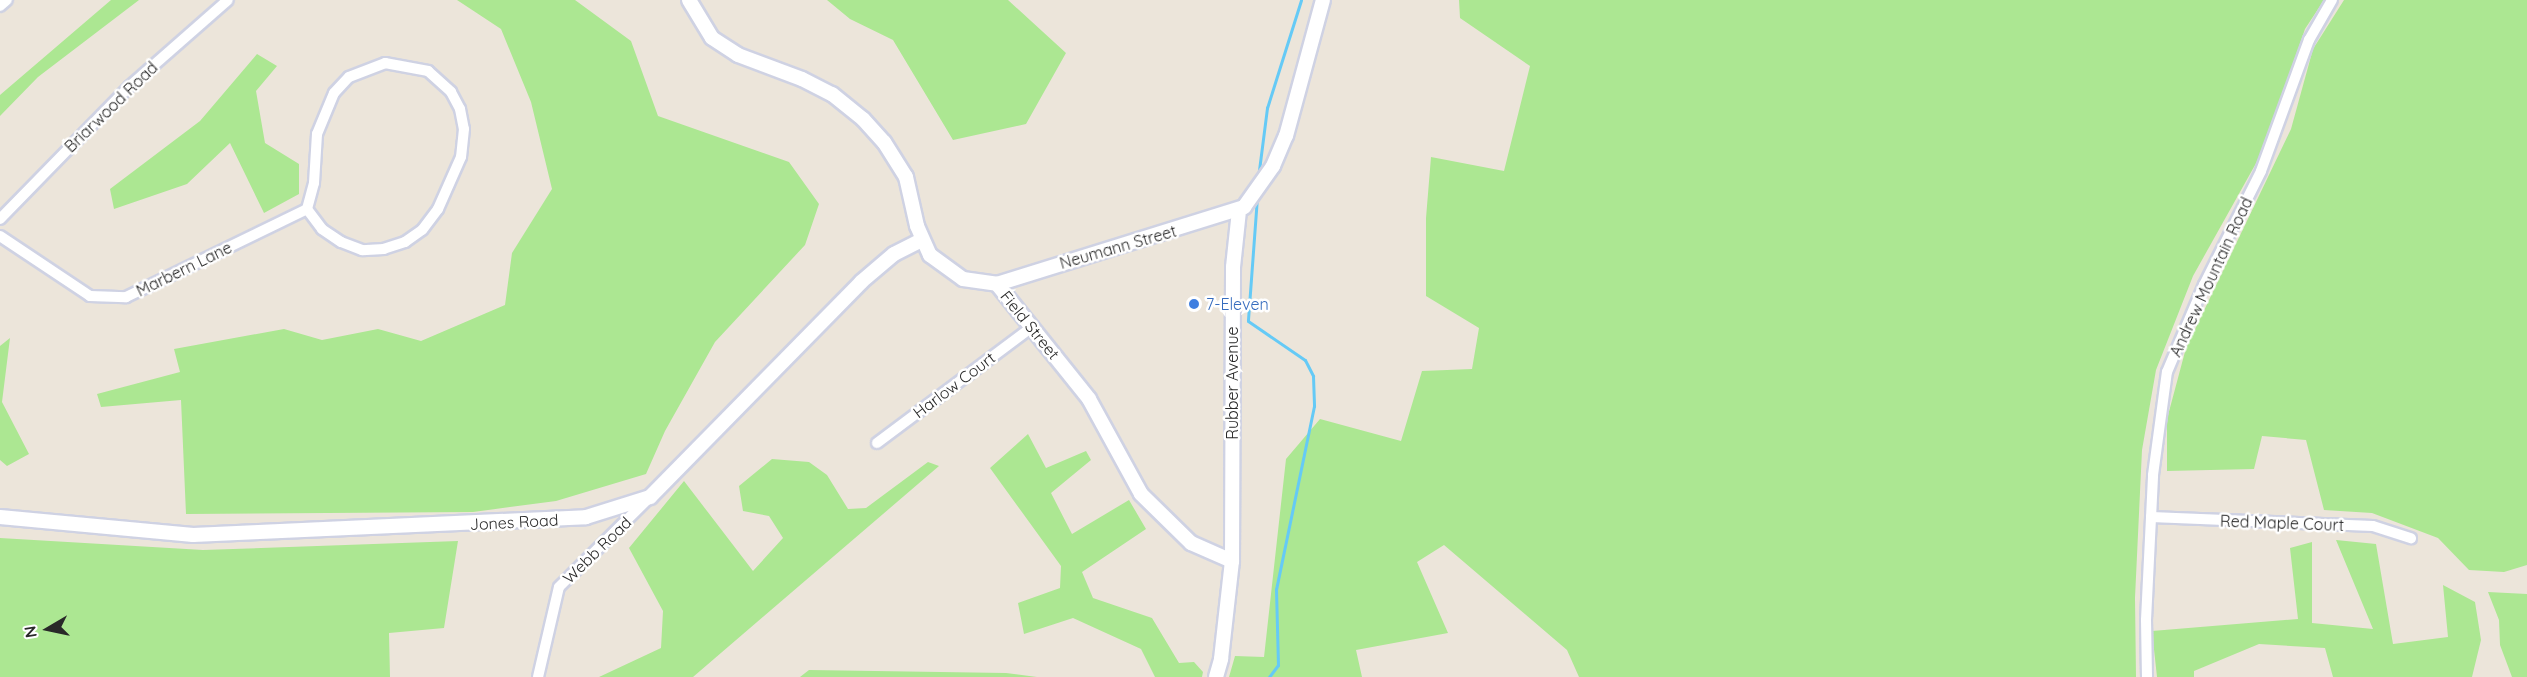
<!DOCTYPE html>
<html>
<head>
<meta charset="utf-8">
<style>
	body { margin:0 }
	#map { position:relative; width:2527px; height:677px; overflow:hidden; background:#ece5da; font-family:Quicksand,sans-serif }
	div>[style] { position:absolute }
	.green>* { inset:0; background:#ace792 }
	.stream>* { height:3px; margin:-1.5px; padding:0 1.5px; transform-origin:1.5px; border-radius:1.5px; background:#65caf6 }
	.roads { filter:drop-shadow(2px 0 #cfd2e3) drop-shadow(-2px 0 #cfd2e3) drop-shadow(0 2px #cfd2e3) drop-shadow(0 -2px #cfd2e3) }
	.minor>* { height:10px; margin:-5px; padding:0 5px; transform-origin:5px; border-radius:5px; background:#fff }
	.tertiary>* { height:14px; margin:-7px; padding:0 7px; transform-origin:7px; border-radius:7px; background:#fff }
	.dots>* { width:16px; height:16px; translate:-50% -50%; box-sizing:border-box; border:3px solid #fff; border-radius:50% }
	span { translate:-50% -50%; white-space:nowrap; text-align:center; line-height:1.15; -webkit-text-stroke:5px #fff; paint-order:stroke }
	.street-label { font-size:16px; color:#292929 }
	.shop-label { font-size:16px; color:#366cbe }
	.left { translate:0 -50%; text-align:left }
	.north { position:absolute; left:18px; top:599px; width:60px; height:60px; -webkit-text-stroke:4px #fff; paint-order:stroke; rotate:261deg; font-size:16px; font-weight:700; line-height:24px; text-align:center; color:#292929 }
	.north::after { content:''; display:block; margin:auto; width:21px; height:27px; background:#292929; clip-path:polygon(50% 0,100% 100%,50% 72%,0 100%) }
</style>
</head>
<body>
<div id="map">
	<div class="green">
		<i style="clip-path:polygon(111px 0,139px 0,38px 77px,0 116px,0 95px)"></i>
		<i style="clip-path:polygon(457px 0,575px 0,631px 41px,658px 116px,789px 162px,819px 204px,805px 245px,715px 342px,665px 431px,646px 474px,556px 501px,473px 512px,186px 514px,181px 400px,101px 407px,97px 394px,180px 372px,174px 349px,284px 329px,322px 340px,378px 329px,421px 341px,505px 305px,512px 253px,552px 189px,531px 102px,501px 29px)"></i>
		<i style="clip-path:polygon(827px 0,1008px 0,1066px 53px,1026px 124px,953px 140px,893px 40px,850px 19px)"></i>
		<i style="clip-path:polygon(1459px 0,2324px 0,2305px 29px,2264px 149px,2193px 276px,2156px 370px,2142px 450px,2135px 598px,2136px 677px,1579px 677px,1567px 650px,1444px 545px,1417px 562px,1448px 633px,1356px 650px,1362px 677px,1229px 677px,1235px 656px,1264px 657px,1286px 459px,1320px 419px,1401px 441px,1422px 371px,1472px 369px,1479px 328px,1426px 296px,1426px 218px,1431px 157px,1504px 171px,1530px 66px,1460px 18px)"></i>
		<i style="clip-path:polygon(2344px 0,2527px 0,2527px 565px,2504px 572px,2469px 570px,2438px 538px,2372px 513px,2324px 510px,2306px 440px,2262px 436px,2254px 469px,2167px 471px,2167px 419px,2186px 348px,2291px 129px,2313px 49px)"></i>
		<i style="clip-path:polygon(257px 54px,277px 66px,256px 91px,265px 143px,299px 164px,299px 194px,264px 213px,230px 143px,187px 184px,114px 209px,110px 189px,200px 121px)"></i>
		<i style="clip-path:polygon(10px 338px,2px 402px,29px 454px,7px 466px,0 460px,0 346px)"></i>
		<i style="clip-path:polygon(1028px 434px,1046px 468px,1086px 451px,1091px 460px,1051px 493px,1072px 534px,1129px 500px,1146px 529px,1082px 572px,1093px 598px,1152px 618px,1179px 663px,1194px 662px,1203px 672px,1202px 677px,1155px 677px,1141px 649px,1073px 618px,1024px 634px,1018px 603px,1060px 588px,1061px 566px,990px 468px)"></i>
		<i style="clip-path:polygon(772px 459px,809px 462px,827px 475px,848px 509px,866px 508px,928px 462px,939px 466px,693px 677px,599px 677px,661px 648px,663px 611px,629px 548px,684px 481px,753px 571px,783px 538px,769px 516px,743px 511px,739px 486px)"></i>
		<i style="clip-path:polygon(0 538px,203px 550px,458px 541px,444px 628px,389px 633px,390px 677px,0 677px)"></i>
		<i style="clip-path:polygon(2336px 540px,2376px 544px,2393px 644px,2448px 637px,2443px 585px,2475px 602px,2481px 640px,2472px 677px,2333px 677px,2325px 648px,2259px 644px,2194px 671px,2194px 677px,2157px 677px,2152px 631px,2298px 619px,2290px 548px,2312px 542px,2312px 623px,2373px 629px)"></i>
		<i style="clip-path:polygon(2488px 592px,2527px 594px,2527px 677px,2512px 677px,2500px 645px,2499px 620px)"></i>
		<i style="clip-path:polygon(809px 670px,1006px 673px,1037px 677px,800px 677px)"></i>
	</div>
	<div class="stream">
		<i style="left:1258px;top:178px;width:71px;rotate:-82.7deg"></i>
		<i style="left:1267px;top:108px;width:113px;rotate:-72.5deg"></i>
		<i style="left:1257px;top:197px;width:124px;rotate:94.2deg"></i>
		<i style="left:1248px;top:321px;width:69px;rotate:34.4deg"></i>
		<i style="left:1305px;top:360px;width:18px;rotate:63deg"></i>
		<i style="left:1313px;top:376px;width:30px;rotate:88deg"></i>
		<i style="left:1314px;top:406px;width:187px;rotate:101.7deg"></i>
		<i style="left:1276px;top:589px;width:76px;rotate:88.5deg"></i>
		<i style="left:1278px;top:665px;width:15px;rotate:127deg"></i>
	</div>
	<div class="roads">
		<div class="minor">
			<i style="left:0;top:6px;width:9px;rotate:-41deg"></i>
			<i style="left:385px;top:63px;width:44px;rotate:10.5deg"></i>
			<i style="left:428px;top:71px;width:31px;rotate:42deg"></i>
			<i style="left:451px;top:92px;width:19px;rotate:62deg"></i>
			<i style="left:460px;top:109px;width:20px;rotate:79deg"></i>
			<i style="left:464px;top:129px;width:28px;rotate:96deg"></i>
			<i style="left:461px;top:157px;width:57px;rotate:113.9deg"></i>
			<i style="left:438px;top:209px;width:26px;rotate:127deg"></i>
			<i style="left:422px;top:230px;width:21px;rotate:145deg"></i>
			<i style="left:405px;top:242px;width:22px;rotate:162deg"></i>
			<i style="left:384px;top:249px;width:22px;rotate:177deg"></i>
			<i style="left:362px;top:250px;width:22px;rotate:-159deg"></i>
			<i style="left:341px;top:242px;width:23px;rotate:-146deg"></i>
			<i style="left:322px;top:229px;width:25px;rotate:-127deg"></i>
			<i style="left:307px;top:209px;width:27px;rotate:-75deg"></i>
			<i style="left:314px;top:183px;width:49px;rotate:-86.5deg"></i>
			<i style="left:317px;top:134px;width:44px;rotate:-67.5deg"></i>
			<i style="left:334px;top:93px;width:22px;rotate:-47deg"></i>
			<i style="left:349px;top:77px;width:39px;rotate:-21deg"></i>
			<i style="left:0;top:219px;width:186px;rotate:-45.7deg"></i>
			<i style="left:130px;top:86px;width:130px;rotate:-41.3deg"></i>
			<i style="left:0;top:236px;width:108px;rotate:33.7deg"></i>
			<i style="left:90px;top:296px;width:36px;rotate:2deg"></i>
			<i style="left:126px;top:297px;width:201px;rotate:-25.9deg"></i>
			<i style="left:877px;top:443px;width:194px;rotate:-36.8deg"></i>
			<i style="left:2151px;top:517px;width:222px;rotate:2.3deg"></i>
			<i style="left:2373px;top:526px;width:40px;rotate:18deg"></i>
			<i style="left:538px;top:677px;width:92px;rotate:-76.9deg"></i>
			<i style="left:559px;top:587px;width:127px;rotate:-44.7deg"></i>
			<i style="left:2147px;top:677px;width:57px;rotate:-91deg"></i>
			<i style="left:2146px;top:620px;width:145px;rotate:-87.2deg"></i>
			<i style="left:2153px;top:475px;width:104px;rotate:-82.3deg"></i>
			<i style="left:2167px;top:372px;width:95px;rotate:-67deg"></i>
			<i style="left:2204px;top:285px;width:127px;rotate:-63.4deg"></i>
			<i style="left:2261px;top:171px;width:140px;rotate:-69.9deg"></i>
			<i style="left:2309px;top:40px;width:46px;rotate:-60.1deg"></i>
		</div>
		<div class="tertiary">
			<i style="left:689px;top:0;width:44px;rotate:58.8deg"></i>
			<i style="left:712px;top:38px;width:31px;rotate:33deg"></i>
			<i style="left:738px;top:55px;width:68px;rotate:20.6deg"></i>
			<i style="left:802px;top:79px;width:34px;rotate:27deg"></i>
			<i style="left:832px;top:94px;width:40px;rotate:39deg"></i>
			<i style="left:863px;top:119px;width:31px;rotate:48deg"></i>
			<i style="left:884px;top:142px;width:41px;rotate:57.8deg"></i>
			<i style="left:906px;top:177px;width:50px;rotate:77.3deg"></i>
			<i style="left:917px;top:226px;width:32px;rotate:66deg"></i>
			<i style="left:930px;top:255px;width:41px;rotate:36deg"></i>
			<i style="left:963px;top:279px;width:34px;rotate:8deg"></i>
			<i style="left:997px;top:284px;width:259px;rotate:-17.3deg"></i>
			<i style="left:1244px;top:207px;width:50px;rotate:-54.7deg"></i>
			<i style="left:1273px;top:166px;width:33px;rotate:-67deg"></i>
			<i style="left:1286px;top:136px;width:141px;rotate:-74.8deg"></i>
			<i style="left:997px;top:284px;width:147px;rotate:51.3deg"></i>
			<i style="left:1089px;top:399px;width:108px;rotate:61.3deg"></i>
			<i style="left:1141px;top:494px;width:70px;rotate:44.4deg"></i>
			<i style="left:1191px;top:543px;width:45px;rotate:23.7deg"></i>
			<i style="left:0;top:517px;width:194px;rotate:5.3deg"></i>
			<i style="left:193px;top:535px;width:393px;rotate:-2.6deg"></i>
			<i style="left:586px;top:517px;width:67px;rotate:-17.4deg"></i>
			<i style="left:650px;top:497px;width:301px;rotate:-45.5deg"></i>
			<i style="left:861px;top:282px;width:43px;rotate:-40.3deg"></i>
			<i style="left:894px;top:254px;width:31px;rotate:-27deg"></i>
			<i style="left:1216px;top:677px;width:19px;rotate:-74deg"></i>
			<i style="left:1221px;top:659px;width:99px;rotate:-83.6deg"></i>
			<i style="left:1232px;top:561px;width:294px;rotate:-89.8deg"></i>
			<i style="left:1233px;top:267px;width:56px;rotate:-83.9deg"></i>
		</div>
	</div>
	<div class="dots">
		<i style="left:1194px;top:304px;background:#3f7fe0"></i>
	</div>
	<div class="street-label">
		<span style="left:111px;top:107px;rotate:-44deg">Briarwood Road</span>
		<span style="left:1118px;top:247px;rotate:-16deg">Neumann Street</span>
		<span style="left:184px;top:269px;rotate:-26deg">Marbern Lane</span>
		<span style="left:2211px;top:277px;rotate:-65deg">Andrew Mountain Road</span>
		<span style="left:1030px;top:325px;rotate:51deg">Field Street</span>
		<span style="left:1232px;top:383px;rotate:-90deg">Rubber Avenue</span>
		<span style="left:954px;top:385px;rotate:-37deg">Harlow Court</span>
		<span style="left:514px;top:522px;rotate:-3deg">Jones Road</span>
		<span style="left:2282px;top:523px;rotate:2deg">Red Maple Court</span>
		<span style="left:597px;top:550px;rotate:-44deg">Webb Road</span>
	</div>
	<div class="shop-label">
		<span class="left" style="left:1206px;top:304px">7-Eleven</span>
	</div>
	<div class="north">N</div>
</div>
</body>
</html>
